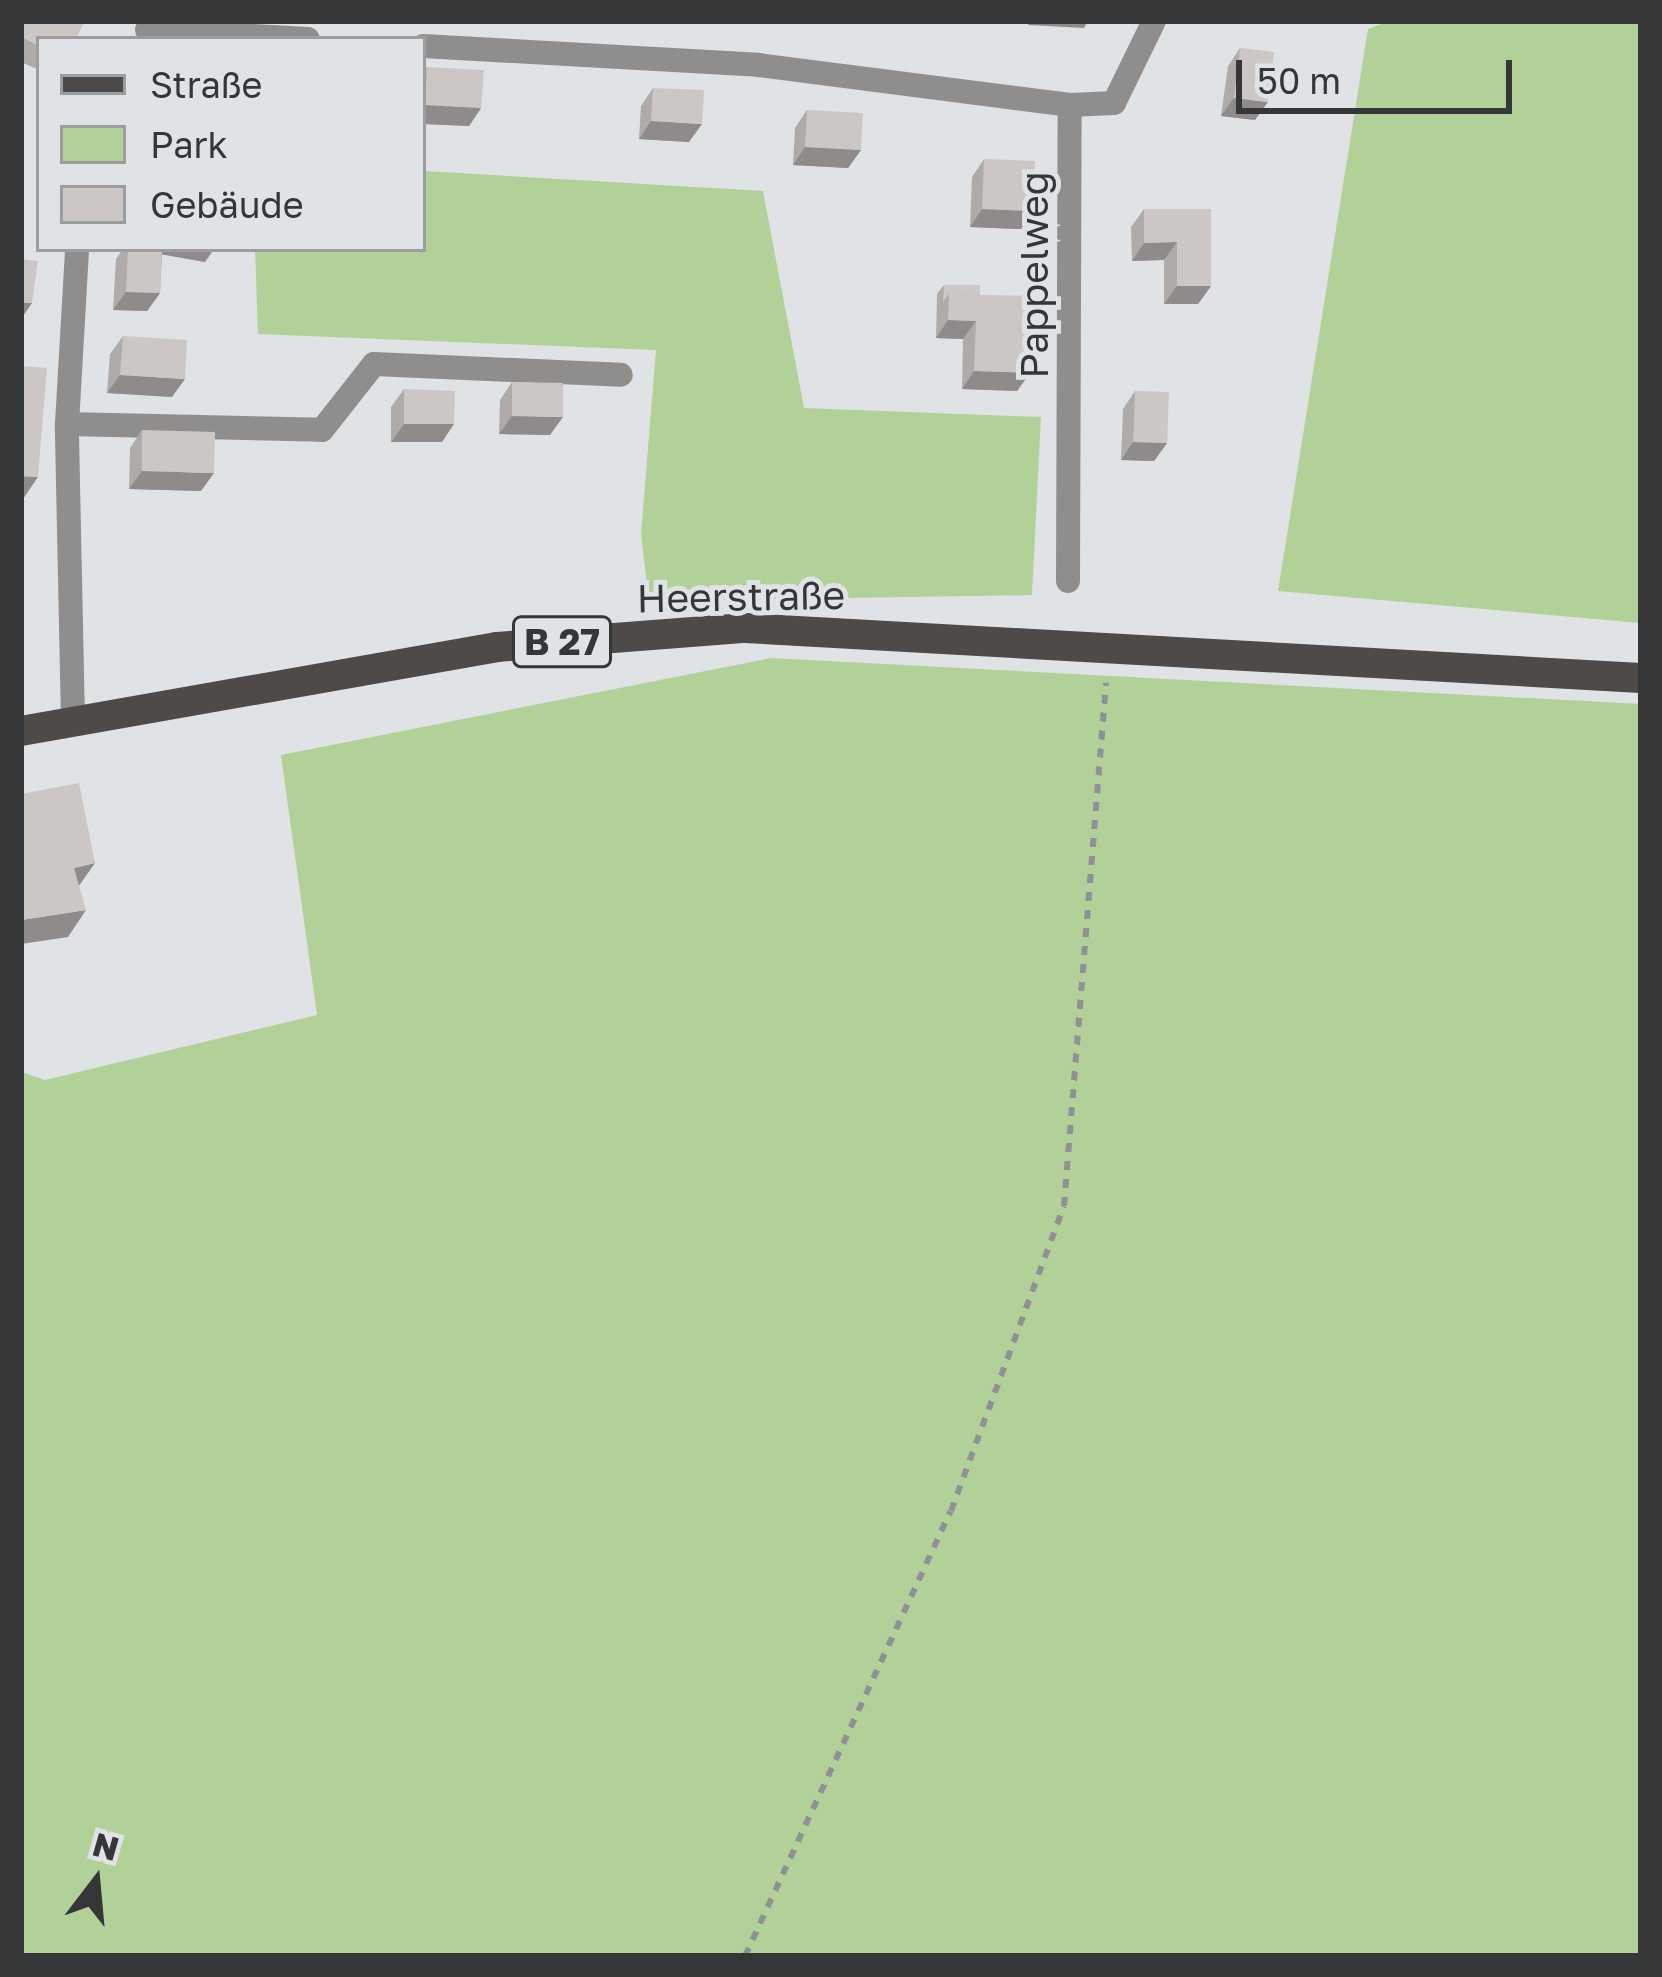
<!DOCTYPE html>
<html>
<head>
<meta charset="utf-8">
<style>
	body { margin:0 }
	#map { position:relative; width:1662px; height:1977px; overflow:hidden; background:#dfe3e6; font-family:"Golos Text",sans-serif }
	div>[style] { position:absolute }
	.green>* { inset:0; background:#b2d198 }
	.path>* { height:6px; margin-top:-3px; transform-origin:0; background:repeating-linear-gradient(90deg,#8f9294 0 9px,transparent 0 18px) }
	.street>* { height:24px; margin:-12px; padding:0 12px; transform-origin:12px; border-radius:12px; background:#908e8d }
	.primary>* { height:30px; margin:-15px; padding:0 15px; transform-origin:15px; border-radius:15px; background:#4d4a48 }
	.wall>* { inset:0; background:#afaba9 }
	.shaded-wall>* { inset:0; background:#8f8b8a }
	.building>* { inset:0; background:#ccc7c5 }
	span { translate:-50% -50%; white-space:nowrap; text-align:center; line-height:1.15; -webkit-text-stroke:10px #dfe3e6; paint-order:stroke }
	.shield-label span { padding:3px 9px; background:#dfe3e6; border:3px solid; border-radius:9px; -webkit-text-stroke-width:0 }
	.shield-label { font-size:36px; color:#353637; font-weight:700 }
	.street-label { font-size:39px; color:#353637 }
	.frame { position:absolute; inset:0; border:24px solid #353637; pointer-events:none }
	.legend { position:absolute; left:36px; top:36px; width:390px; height:216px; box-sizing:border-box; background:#dfe3e6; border:3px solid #9b9ea0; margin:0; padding:15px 21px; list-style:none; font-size:36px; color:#353637 }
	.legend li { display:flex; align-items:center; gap:24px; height:60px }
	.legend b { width:60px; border:3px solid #9b9ea0 }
	.north { position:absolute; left:36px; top:1821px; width:120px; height:120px; -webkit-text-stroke:9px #dfe3e6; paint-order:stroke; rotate:16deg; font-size:33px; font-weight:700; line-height:48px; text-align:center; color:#353637 }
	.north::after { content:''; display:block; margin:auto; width:42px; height:54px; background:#353637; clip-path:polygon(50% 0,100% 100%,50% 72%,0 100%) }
	.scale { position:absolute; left:1236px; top:60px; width:276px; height:54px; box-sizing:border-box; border:6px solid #353637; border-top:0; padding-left:15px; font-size:36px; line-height:42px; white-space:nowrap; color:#353637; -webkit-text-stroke:9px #dfe3e6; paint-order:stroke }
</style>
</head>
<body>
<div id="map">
	<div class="green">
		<i style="clip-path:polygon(1389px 21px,1641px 21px,1641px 623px,1278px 591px,1368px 29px)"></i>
		<i style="clip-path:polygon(423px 171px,763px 191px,804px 408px,1041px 417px,1032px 595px,649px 601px,641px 534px,656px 350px,258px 334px,255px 249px,423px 249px)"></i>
		<i style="clip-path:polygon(771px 658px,1641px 704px,1641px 1956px,21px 1956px,21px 1072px,45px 1080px,317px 1015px,281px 755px)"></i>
	</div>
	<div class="path">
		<i style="left:745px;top:1956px;width:490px;rotate:-65.2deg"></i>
		<i style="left:951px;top:1511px;width:325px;rotate:-69.7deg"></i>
		<i style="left:1064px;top:1206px;width:525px;rotate:-85.41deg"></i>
	</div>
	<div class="street">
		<i style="left:147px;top:30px;width:161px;rotate:3.2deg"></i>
		<i style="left:423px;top:46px;width:336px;rotate:3.2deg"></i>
		<i style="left:758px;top:65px;width:315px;rotate:7.3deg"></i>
		<i style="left:67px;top:424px;width:255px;rotate:1.3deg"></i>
		<i style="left:322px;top:430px;width:84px;rotate:-51.8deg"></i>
		<i style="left:374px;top:364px;width:247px;rotate:2.5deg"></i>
		<i style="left:1068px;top:581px;width:476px;rotate:-89.8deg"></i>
		<i style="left:1070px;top:105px;width:44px;rotate:-2.6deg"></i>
		<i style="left:1114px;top:103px;width:91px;rotate:-64deg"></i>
		<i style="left:73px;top:721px;width:297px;rotate:-91.2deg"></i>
		<i style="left:67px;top:424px;width:175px;rotate:-86.7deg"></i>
	</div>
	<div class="primary">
		<i style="left:21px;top:731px;width:483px;rotate:-10deg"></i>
		<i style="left:497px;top:647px;width:249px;rotate:-4.4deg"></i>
		<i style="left:745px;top:628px;width:897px;rotate:3.19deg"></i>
	</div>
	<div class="wall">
		<i style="clip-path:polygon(21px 21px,39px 39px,39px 70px,21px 62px)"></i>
		<i style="clip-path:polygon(1240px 48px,1255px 120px,1221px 116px,1228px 66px)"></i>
		<i style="clip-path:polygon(427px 67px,481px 108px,469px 126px,423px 124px,423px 73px)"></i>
		<i style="clip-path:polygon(653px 88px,689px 142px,639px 139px,641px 106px)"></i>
		<i style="clip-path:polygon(807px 110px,861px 150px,848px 168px,793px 165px,795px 128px)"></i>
		<i style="clip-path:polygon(984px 159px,1033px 211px,1021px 229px,970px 227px,972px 177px)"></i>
		<i style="clip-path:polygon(1144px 209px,1211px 209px,1211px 286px,1198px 304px,1164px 304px,1164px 260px,1132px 261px,1131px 227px)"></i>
		<i style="clip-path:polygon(123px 249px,214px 249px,205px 262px,162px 254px,160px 293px,147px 311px,113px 310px,116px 259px)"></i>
		<i style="clip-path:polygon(944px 285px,980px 295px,1030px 373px,1017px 391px,962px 389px,963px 339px,936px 338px,937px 294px)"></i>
		<i style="clip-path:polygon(123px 336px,172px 397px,107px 393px,110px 354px)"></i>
		<i style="clip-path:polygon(512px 382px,550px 435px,499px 434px,500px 400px)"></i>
		<i style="clip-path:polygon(404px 389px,442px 442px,391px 442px,391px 407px)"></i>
		<i style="clip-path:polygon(1135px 391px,1167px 443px,1154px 461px,1121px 460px,1123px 409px)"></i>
		<i style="clip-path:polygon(142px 430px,201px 491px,129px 489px,130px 448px)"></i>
	</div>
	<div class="shaded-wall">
		<i style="clip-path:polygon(1031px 21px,1088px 21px,1084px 28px,1028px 25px)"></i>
		<i style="clip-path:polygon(1234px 98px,1268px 102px,1255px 120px,1221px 116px)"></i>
		<i style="clip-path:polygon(425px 105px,481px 108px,469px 126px,423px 124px,423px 107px)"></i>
		<i style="clip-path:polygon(651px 121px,702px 124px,689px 142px,639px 139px)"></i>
		<i style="clip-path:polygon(805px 147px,861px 150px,848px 168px,793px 165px)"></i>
		<i style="clip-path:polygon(982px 209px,1033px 211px,1021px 229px,970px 227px)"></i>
		<i style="clip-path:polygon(1177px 242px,1164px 260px,1132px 261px,1144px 243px)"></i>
		<i style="clip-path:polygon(150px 249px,214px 249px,205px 262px,148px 252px)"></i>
		<i style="clip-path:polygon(1177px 286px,1211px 286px,1198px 304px,1164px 304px)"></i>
		<i style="clip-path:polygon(126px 292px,160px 293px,147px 311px,113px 310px)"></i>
		<i style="clip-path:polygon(21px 302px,32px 303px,21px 319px)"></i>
		<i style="clip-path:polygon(948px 320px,976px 321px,963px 339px,936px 338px)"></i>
		<i style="clip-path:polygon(974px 371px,1030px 373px,1017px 391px,962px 389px)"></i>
		<i style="clip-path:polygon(120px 375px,185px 379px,172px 397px,107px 393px)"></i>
		<i style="clip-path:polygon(512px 416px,563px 417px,550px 435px,499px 434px)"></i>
		<i style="clip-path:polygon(404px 424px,454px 424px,442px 442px,391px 442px)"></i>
		<i style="clip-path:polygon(1133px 442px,1167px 443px,1154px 461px,1121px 460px)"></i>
		<i style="clip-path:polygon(142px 471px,214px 473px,201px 491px,129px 489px)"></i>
		<i style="clip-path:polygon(21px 476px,38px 477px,21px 502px)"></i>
		<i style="clip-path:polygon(95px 863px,76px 890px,74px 868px)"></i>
		<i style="clip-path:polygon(86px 910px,68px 937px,21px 944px,21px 920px)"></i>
	</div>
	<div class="building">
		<i style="clip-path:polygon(21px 21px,85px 21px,76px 39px,39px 39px,39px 46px,21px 37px)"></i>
		<i style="clip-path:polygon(1240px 48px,1274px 52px,1268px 102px,1234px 98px)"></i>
		<i style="clip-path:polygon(427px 67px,484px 70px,481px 108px,425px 105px)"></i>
		<i style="clip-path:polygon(653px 88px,704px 90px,702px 124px,651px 121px)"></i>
		<i style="clip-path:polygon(807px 110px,863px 113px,861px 150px,805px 147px)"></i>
		<i style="clip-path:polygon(984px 159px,1035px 161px,1033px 211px,982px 209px)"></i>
		<i style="clip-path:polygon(1144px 209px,1211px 209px,1211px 286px,1177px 286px,1177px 242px,1144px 243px)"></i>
		<i style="clip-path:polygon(128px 249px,162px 249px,160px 293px,126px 292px)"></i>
		<i style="clip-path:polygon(21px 259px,38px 261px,32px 303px,21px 302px)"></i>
		<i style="clip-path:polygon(944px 285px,980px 285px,980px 295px,949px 294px,943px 302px)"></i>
		<i style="clip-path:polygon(949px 294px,1032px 296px,1030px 373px,974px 371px,976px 321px,948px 320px)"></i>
		<i style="clip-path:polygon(123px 336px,187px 340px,185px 379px,120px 375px)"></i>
		<i style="clip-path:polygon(21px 366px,47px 368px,38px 477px,21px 476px)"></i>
		<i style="clip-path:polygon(512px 382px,563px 383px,563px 417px,512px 416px)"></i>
		<i style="clip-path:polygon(404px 389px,455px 391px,454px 424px,404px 424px)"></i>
		<i style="clip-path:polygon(1135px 391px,1169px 392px,1167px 443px,1133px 442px)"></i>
		<i style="clip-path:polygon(142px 430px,215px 432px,214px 473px,142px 471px)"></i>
		<i style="clip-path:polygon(79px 783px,95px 863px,74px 868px,86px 910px,21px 920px,21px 794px)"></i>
	</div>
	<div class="shield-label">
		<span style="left:562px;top:642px">B 27</span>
	</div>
	<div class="street-label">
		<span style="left:1034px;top:275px;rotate:-90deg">Pappelweg</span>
		<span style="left:741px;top:597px;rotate:-1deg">Heerstraße</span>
	</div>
	<div class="frame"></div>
	<ul class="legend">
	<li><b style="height:15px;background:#4d4a48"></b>Straße</li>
	<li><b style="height:33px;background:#b2d198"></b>Park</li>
	<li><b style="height:33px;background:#ccc7c5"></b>Gebäude</li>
	</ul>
	<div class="north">N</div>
	<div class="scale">50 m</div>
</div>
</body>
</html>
